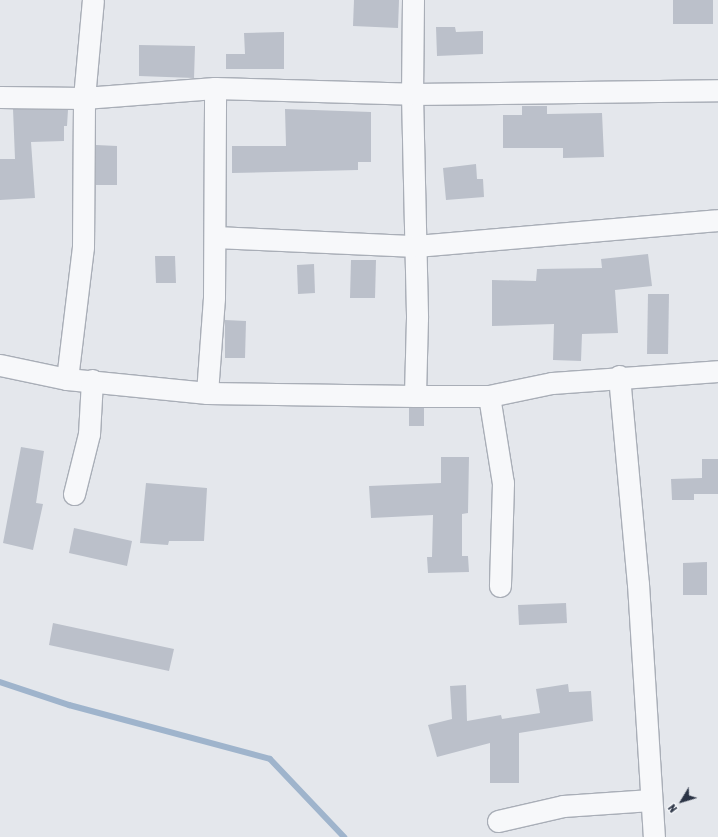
<!DOCTYPE html>
<html>
<head>
<meta charset="utf-8">
<style>
	body { margin:0 }
	#map { position:relative; width:718px; height:837px; overflow:hidden; background:#e4e7ec; font-family:"Asap Condensed",sans-serif }
	div>[style] { position:absolute }
	.stream>* { height:6px; margin:-3px; padding:0 3px; transform-origin:3px; border-radius:3px; background:#9fb4cc }
	.building>* { inset:0; background:#bbc0ca }
	.roads { filter:drop-shadow(1px 0 #a9aeb7) drop-shadow(-1px 0 #a9aeb7) drop-shadow(0 1px #a9aeb7) drop-shadow(0 -1px #a9aeb7) }
	.street>* { height:21px; margin:-10.5px; padding:0 10.5px; transform-origin:10.5px; border-radius:10.5px; background:#f7f8fa }
	span { translate:-50% -50%; white-space:nowrap; text-align:center; line-height:1.15; -webkit-text-stroke:3px #f4f6f9; paint-order:stroke }
	.north { position:absolute; left:662px; top:781px; width:40px; height:40px; -webkit-text-stroke:3px #f4f6f9; paint-order:stroke; rotate:232deg; font-size:11px; font-weight:700; line-height:16px; text-align:center; color:#2b3445 }
	.north::after { content:''; display:block; margin:auto; width:14px; height:18px; background:#2b3445; clip-path:polygon(50% 0,100% 100%,50% 72%,0 100%) }
</style>
</head>
<body>
<div id="map">
	<div class="stream">
		<i style="left:0;top:682px;width:73px;rotate:18.4deg"></i>
		<i style="left:69px;top:705px;width:208px;rotate:15deg"></i>
		<i style="left:270px;top:759px;width:108px;rotate:46.5deg"></i>
	</div>
	<div class="building">
		<i style="clip-path:polygon(354px 0,399px 0,398px 28px,353px 26px)"></i>
		<i style="clip-path:polygon(673px 0,713px 0,713px 24px,673px 24px)"></i>
		<i style="clip-path:polygon(436px 27px,455px 27px,456px 32px,483px 31px,483px 54px,437px 56px)"></i>
		<i style="clip-path:polygon(284px 32px,284px 69px,226px 69px,226px 54px,245px 54px,244px 33px)"></i>
		<i style="clip-path:polygon(139px 45px,195px 46px,194px 78px,139px 76px)"></i>
		<i style="clip-path:polygon(522px 106px,547px 106px,547px 114px,602px 113px,604px 157px,563px 158px,563px 148px,503px 148px,503px 115px,522px 115px)"></i>
		<i style="clip-path:polygon(13px 109px,68px 110px,67px 126px,64px 126px,64px 141px,31px 142px,35px 198px,0 200px,0 159px,15px 159px)"></i>
		<i style="clip-path:polygon(285px 109px,371px 112px,371px 162px,358px 162px,358px 170px,232px 173px,232px 146px,286px 146px)"></i>
		<i style="clip-path:polygon(96px 145px,117px 146px,117px 185px,96px 185px)"></i>
		<i style="clip-path:polygon(476px 164px,477px 179px,483px 179px,484px 197px,446px 200px,443px 168px)"></i>
		<i style="clip-path:polygon(648px 254px,652px 286px,615px 290px,618px 333px,582px 334px,581px 361px,553px 360px,554px 324px,492px 326px,492px 280px,536px 281px,537px 269px,602px 268px,601px 259px)"></i>
		<i style="clip-path:polygon(155px 256px,175px 256px,176px 283px,156px 283px)"></i>
		<i style="clip-path:polygon(351px 260px,376px 260px,375px 298px,350px 298px)"></i>
		<i style="clip-path:polygon(314px 264px,315px 293px,298px 294px,297px 265px)"></i>
		<i style="clip-path:polygon(648px 294px,669px 294px,668px 354px,647px 354px)"></i>
		<i style="clip-path:polygon(225px 320px,246px 321px,245px 358px,225px 358px)"></i>
		<i style="clip-path:polygon(409px 408px,424px 408px,424px 426px,409px 426px)"></i>
		<i style="clip-path:polygon(21px 447px,44px 451px,36px 503px,43px 504px,33px 550px,3px 543px)"></i>
		<i style="clip-path:polygon(441px 457px,469px 457px,468px 513px,462px 514px,462px 556px,468px 556px,469px 572px,428px 573px,427px 557px,432px 557px,433px 515px,371px 518px,369px 486px,441px 483px)"></i>
		<i style="clip-path:polygon(702px 459px,718px 459px,718px 494px,694px 494px,694px 500px,672px 500px,671px 479px,702px 478px)"></i>
		<i style="clip-path:polygon(146px 483px,207px 488px,204px 541px,169px 541px,168px 545px,140px 543px)"></i>
		<i style="clip-path:polygon(74px 528px,132px 541px,127px 566px,69px 553px)"></i>
		<i style="clip-path:polygon(707px 562px,707px 595px,683px 595px,683px 563px)"></i>
		<i style="clip-path:polygon(566px 603px,567px 623px,519px 625px,518px 605px)"></i>
		<i style="clip-path:polygon(53px 623px,174px 649px,169px 671px,49px 645px)"></i>
		<i style="clip-path:polygon(568px 684px,569px 692px,591px 691px,593px 721px,519px 733px,519px 783px,490px 783px,490px 743px,437px 757px,428px 725px,452px 719px,450px 686px,466px 685px,467px 721px,501px 715px,502px 719px,540px 713px,536px 689px)"></i>
	</div>
	<div class="roads">
		<div class="street">
			<i style="left:413px;top:0;width:94px;rotate:90.6deg"></i>
			<i style="left:412px;top:94px;width:224px;rotate:88.7deg"></i>
			<i style="left:417px;top:318px;width:78px;rotate:91.5deg"></i>
			<i style="left:0;top:97px;width:84px;rotate:0.7deg"></i>
			<i style="left:84px;top:98px;width:131px;rotate:-4.4deg"></i>
			<i style="left:215px;top:88px;width:197px;rotate:1.7deg"></i>
			<i style="left:412px;top:94px;width:306px;rotate:-0.7deg"></i>
			<i style="left:215px;top:237px;width:201px;rotate:2.6deg"></i>
			<i style="left:416px;top:246px;width:303px;rotate:-4.9deg"></i>
			<i style="left:0;top:365px;width:68px;rotate:11.8deg"></i>
			<i style="left:67px;top:379px;width:141px;rotate:5.7deg"></i>
			<i style="left:207px;top:393px;width:208px;rotate:0.8deg"></i>
			<i style="left:415px;top:396px;width:74px"></i>
			<i style="left:489px;top:396px;width:64px;rotate:-11.7deg"></i>
			<i style="left:552px;top:383px;width:166px;rotate:-4.1deg"></i>
			<i style="left:619px;top:376px;width:209px;rotate:84.8deg"></i>
			<i style="left:638px;top:584px;width:254px;rotate:86.4deg"></i>
			<i style="left:67px;top:379px;width:133px;rotate:-83.1deg"></i>
			<i style="left:83px;top:247px;width:149px;rotate:-89.6deg"></i>
			<i style="left:84px;top:98px;width:98px;rotate:-84.8deg"></i>
			<i style="left:207px;top:393px;width:95px;rotate:-85.8deg"></i>
			<i style="left:214px;top:298px;width:210px;rotate:-89.7deg"></i>
			<i style="left:489px;top:396px;width:88px;rotate:80.9deg"></i>
			<i style="left:503px;top:483px;width:103px;rotate:91.7deg"></i>
			<i style="left:74px;top:494px;width:62px;rotate:-76deg"></i>
			<i style="left:89px;top:434px;width:54px;rotate:-86.8deg"></i>
			<i style="left:498px;top:821px;width:67px;rotate:-13deg"></i>
			<i style="left:563px;top:806px;width:88px;rotate:-3.9deg"></i>
		</div>
	</div>
	<div class="north">N</div>
</div>
</body>
</html>
